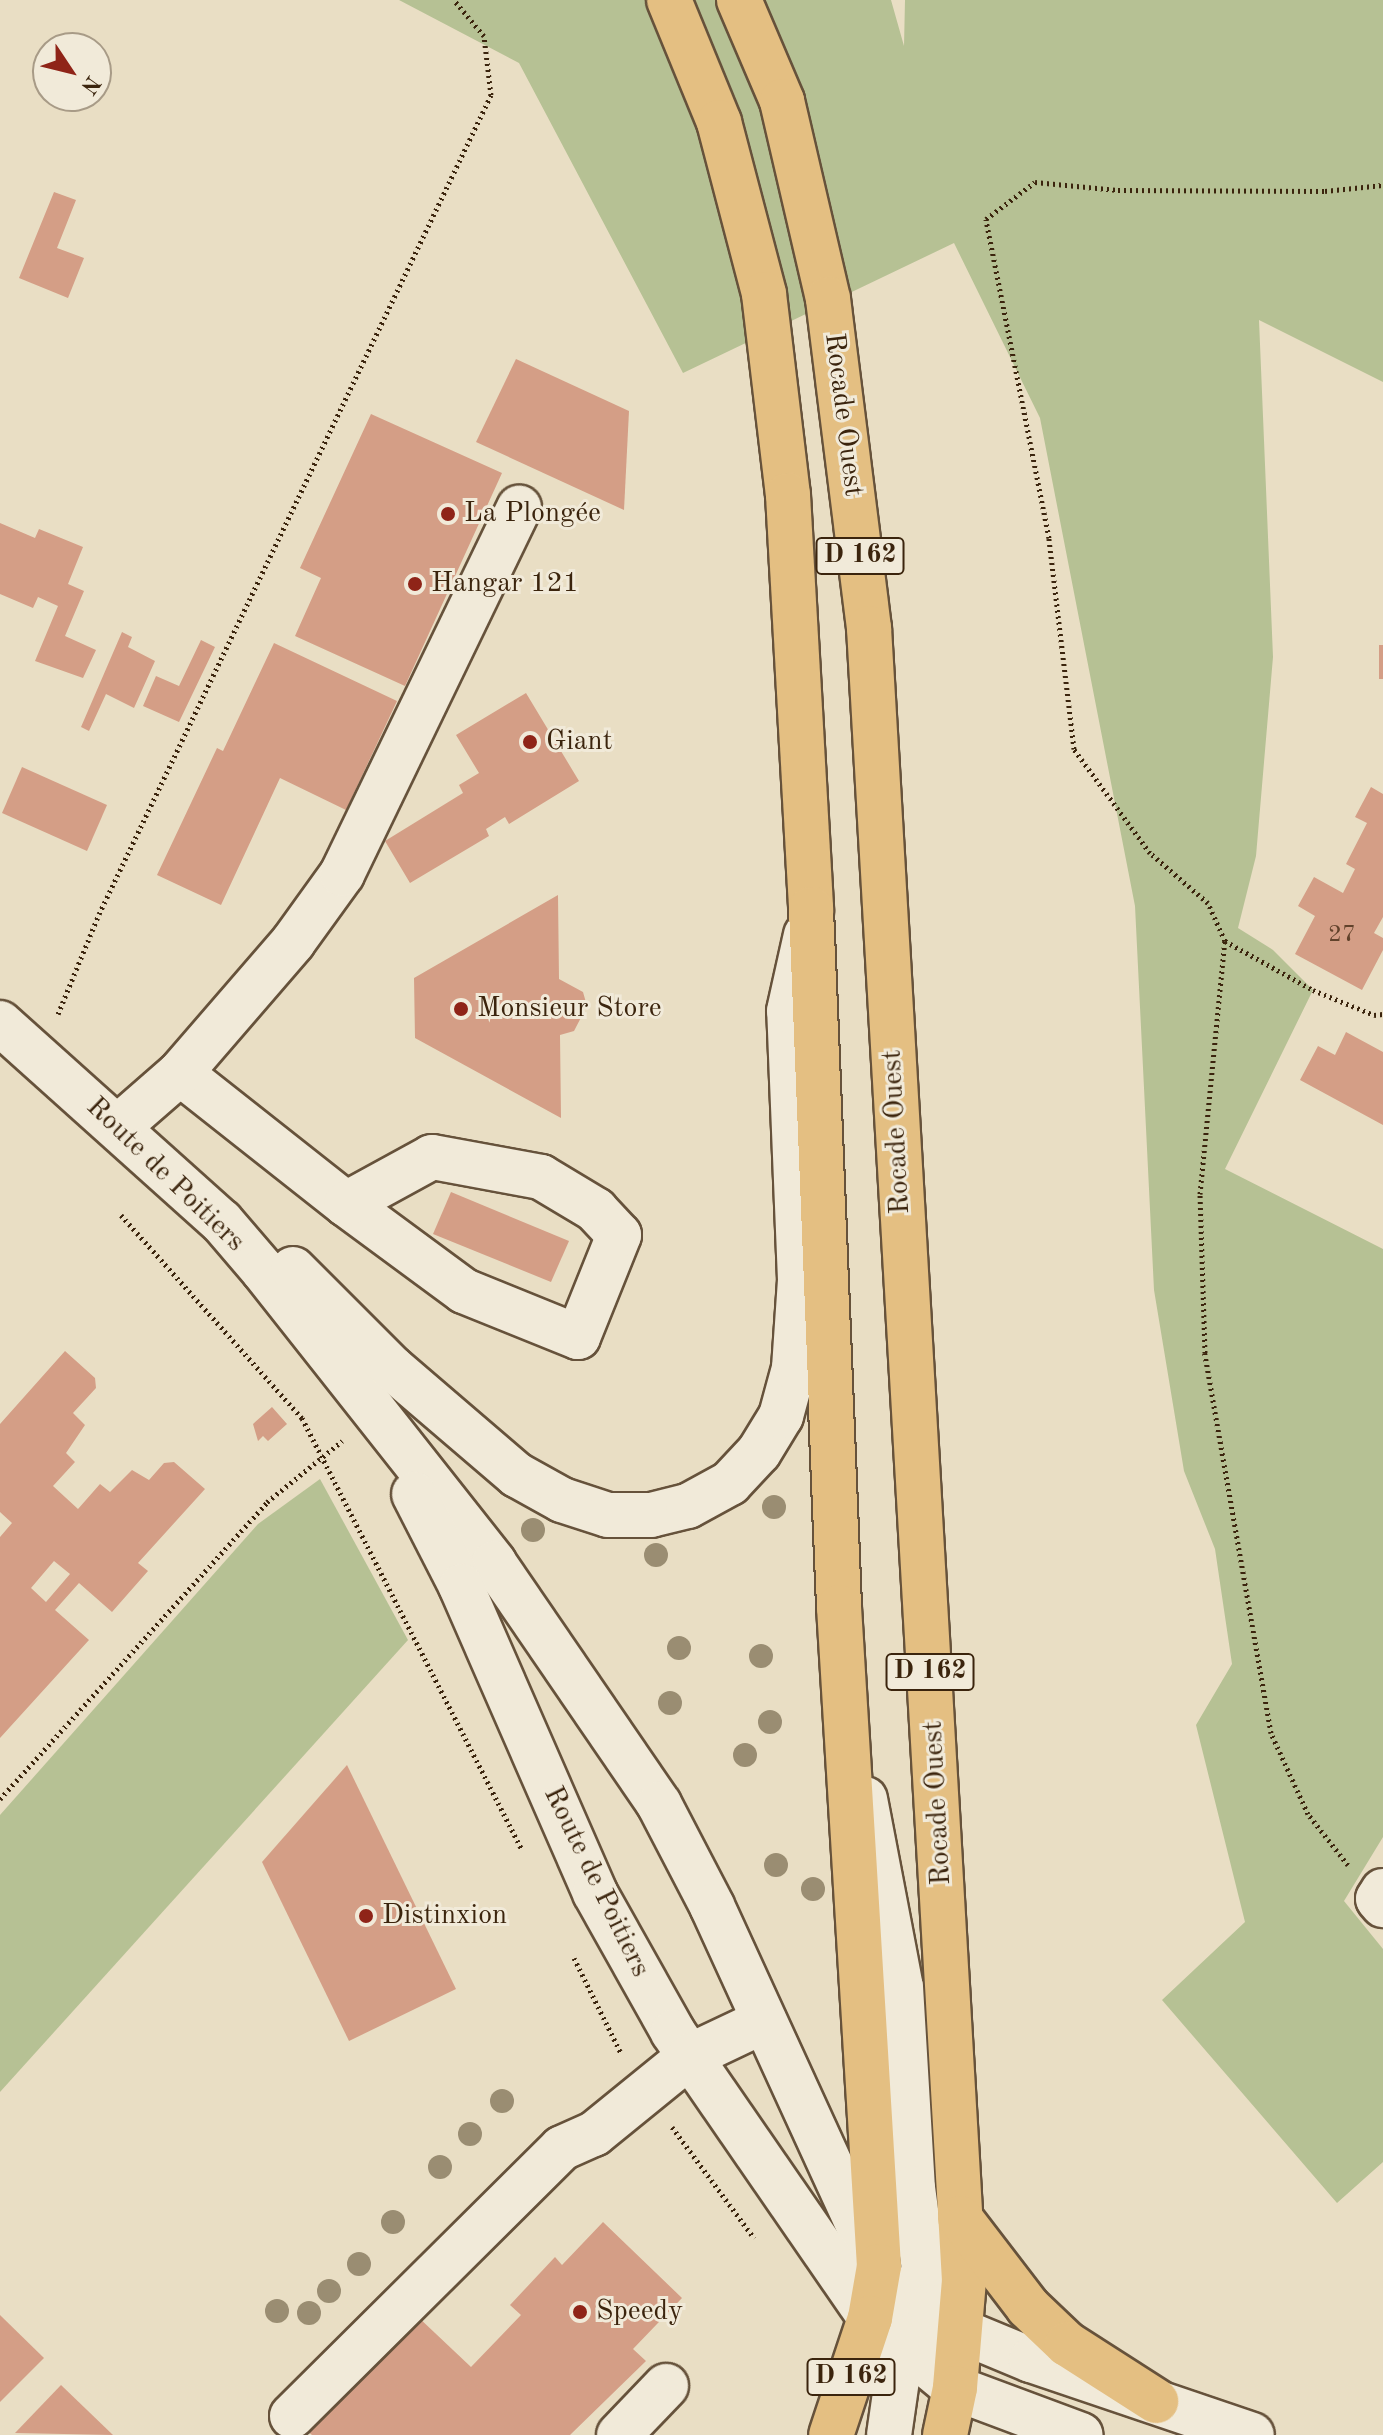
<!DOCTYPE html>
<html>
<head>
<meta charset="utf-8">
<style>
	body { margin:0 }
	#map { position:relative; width:1383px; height:2435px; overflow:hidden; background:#e9dec4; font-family:"Old Standard TT",serif }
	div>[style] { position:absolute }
	.green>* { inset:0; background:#b6c194 }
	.building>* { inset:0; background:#d49e86 }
	.path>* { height:5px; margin-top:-2.5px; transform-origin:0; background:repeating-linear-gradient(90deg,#3b240d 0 2px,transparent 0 6px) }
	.roads { filter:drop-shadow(2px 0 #66523b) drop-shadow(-2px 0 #66523b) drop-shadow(0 2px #66523b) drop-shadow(0 -2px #66523b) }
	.minor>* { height:44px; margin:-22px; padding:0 22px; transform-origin:22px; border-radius:22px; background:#f1ead9 }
	.major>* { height:44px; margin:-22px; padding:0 22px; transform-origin:22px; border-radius:22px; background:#e4bf82 }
	.trees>* { width:24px; height:24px; margin:-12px; border-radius:50%; background:#9a8d72 }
	.dots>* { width:22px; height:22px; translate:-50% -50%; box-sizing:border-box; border:4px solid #f1ead9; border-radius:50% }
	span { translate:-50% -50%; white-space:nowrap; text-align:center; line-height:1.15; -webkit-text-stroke:6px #f1ead9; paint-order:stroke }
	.number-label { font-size:24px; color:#61422b }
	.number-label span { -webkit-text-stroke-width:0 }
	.shield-label span { padding:2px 6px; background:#f1ead9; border:2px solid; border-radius:6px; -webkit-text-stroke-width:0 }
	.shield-label { font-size:26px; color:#3b240d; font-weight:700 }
	.street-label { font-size:28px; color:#3b240d }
	.poi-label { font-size:28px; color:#3b240d }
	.left { translate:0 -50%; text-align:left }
	.north { position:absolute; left:32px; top:32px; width:80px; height:80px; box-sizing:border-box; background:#f1ead9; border:2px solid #a89b87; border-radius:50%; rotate:125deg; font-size:22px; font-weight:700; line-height:32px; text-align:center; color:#3b240d }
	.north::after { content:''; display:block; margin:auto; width:28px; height:36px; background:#8f2418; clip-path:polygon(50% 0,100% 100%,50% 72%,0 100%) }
</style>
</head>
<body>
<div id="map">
	<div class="green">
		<i style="clip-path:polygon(399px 0,891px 0,904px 46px,905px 0,1383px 0,1383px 382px,1259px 320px,1273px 657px,1256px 856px,1238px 928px,1273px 950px,1313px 990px,1225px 1169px,1383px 1249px,1383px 1837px,1344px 1901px,1383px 1949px,1383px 2162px,1337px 2203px,1162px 2000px,1245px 1922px,1196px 1725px,1232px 1664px,1215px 1549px,1184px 1471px,1154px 1290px,1135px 906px,1040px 418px,954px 243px,683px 373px,519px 63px)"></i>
		<i style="clip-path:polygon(320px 1479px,408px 1640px,0 2092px,0 1815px,258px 1524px)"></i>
	</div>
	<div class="building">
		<i style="clip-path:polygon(54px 192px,76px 200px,57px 248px,84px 258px,68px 298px,19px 278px)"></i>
		<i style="clip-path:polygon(516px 359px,629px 411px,624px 510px,476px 442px)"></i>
		<i style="clip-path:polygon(371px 414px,502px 473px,405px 686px,295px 636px,321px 578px,300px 568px)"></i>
		<i style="clip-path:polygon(0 523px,35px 538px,39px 529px,83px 547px,68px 584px,84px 591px,65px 636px,96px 650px,83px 678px,35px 661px,58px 606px,38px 597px,33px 608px,0 594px)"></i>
		<i style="clip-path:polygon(122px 632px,132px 637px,128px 647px,155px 661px,134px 708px,106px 694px,89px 731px,81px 727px)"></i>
		<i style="clip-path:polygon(201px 640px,215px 647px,179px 722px,143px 706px,156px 676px,179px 686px)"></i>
		<i style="clip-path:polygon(274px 643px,397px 701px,346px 810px,280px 778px,221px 905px,157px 875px,217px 748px,223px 751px)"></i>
		<i style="clip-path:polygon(1379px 645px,1383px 645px,1383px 679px,1379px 679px)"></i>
		<i style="clip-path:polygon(526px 693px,579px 781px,509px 824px,505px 817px,486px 829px,489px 836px,410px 883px,385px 841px,463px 793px,459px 785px,479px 773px,456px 735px)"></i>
		<i style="clip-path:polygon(22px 767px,107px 805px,87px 851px,2px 813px)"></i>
		<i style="clip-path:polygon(1371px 787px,1383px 794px,1383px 917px,1374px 933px,1383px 938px,1383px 950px,1362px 990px,1295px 954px,1315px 916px,1298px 906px,1314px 877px,1343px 893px,1355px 869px,1346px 864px,1367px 823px,1355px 817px)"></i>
		<i style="clip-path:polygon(558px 895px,559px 979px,583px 992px,587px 1006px,574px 1031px,560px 1035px,561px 1118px,415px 1038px,414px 978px)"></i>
		<i style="clip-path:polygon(1346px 1032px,1383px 1052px,1383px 1125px,1300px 1080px,1318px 1046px,1335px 1055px)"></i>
		<i style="clip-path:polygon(451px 1192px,569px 1241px,551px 1282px,433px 1234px)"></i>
		<i style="clip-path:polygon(evenodd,65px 1351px,95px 1378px,96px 1388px,73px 1413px,85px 1425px,66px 1453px,75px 1462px,53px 1486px,78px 1509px,100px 1484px,110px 1492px,132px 1470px,149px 1480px,164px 1463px,174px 1462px,205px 1489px,138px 1563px,148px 1571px,112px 1612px,79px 1583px,55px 1610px,89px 1640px,0 1738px,0 1537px,12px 1523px,0 1512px,0 1424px,65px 1351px,54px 1561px,70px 1574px,46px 1602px,31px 1588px,54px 1561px)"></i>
		<i style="clip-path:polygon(272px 1407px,287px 1424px,268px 1441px,263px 1436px,258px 1441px,253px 1424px)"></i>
		<i style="clip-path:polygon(347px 1765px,456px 1989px,349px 2041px,262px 1862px)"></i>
		<i style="clip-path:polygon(603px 2222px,682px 2298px,633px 2349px,646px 2361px,570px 2435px,312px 2435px,307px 2431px,417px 2316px,471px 2367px,521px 2315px,510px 2305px,555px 2257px,562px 2265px)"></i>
		<i style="clip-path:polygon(0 2315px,44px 2358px,0 2402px)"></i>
		<i style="clip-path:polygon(61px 2385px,113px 2435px,15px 2433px)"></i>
	</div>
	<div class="path">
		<i style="left:1225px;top:941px;width:101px;rotate:29.1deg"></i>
		<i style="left:1313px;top:990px;width:66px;rotate:22.3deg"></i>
		<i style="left:1374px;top:1015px;width:9px;rotate:-6deg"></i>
		<i style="left:58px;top:1014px;width:108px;rotate:-67.7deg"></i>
		<i style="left:99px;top:914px;width:908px;rotate:-64.42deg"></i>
		<i style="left:491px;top:95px;width:59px;rotate:-96.8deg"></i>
		<i style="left:484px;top:36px;width:47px;rotate:-129.8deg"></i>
		<i style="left:121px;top:1215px;width:272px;rotate:48.3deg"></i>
		<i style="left:302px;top:1418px;width:483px;rotate:63deg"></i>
		<i style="left:0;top:1799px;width:399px;rotate:-48deg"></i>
		<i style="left:267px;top:1502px;width:97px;rotate:-39.1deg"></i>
		<i style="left:1348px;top:1865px;width:65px;rotate:-128.1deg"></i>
		<i style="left:1308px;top:1814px;width:89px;rotate:-114.6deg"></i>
		<i style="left:1271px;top:1733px;width:386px;rotate:-99.9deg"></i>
		<i style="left:1205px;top:1353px;width:159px;rotate:-91.8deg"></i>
		<i style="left:1200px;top:1194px;width:254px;rotate:-84.4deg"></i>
		<i style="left:1225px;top:941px;width:42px;rotate:-114.1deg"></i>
		<i style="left:1208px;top:903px;width:77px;rotate:-139.2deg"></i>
		<i style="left:1150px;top:853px;width:129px;rotate:-126.2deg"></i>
		<i style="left:1074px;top:749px;width:212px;rotate:-96.8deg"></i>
		<i style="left:1049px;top:538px;width:325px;rotate:-101.2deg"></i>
		<i style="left:986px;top:219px;width:61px;rotate:-37.1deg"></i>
		<i style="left:1035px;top:182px;width:83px;rotate:5.5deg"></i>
		<i style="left:1118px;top:190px;width:207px;rotate:0.3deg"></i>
		<i style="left:1325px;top:191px;width:58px;rotate:-5.9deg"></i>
		<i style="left:574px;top:1958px;width:106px;rotate:63.7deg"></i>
		<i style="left:672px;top:2127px;width:138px;rotate:53.5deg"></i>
	</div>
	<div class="roads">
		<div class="minor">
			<i style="left:0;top:1023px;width:297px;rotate:41.9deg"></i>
			<i style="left:221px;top:1221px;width:65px;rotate:49.4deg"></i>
			<i style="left:263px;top:1270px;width:373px;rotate:51.7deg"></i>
			<i style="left:494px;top:1563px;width:292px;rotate:55.6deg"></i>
			<i style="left:659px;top:1804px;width:115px;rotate:62.5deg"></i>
			<i style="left:712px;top:1906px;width:433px;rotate:65.4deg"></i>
			<i style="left:892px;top:2300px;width:46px;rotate:77.5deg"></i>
			<i style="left:902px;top:2345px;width:91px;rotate:98.2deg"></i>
			<i style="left:180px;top:1073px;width:211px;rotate:38.3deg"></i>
			<i style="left:346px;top:1204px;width:147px;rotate:36.4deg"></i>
			<i style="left:464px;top:1291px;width:123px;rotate:22deg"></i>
			<i style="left:578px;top:1337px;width:110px;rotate:-68.1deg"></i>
			<i style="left:619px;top:1235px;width:34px;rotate:-133deg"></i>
			<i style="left:596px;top:1210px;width:64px;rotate:-149deg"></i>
			<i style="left:541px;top:1177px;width:111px;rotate:-169.6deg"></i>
			<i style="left:432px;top:1157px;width:98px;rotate:151.3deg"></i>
			<i style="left:118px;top:1127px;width:82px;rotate:-41.1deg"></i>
			<i style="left:180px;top:1073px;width:173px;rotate:-49.2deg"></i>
			<i style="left:293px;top:942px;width:84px;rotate:-54.2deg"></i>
			<i style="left:342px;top:874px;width:407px;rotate:-64.2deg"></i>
			<i style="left:293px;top:1269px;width:140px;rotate:45deg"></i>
			<i style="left:392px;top:1368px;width:165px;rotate:40.6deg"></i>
			<i style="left:517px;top:1475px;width:51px;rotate:29.1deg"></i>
			<i style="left:562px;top:1500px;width:48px;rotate:18.1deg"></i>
			<i style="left:608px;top:1515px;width:43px"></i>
			<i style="left:651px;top:1515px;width:38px;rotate:-14deg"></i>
			<i style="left:688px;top:1506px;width:48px;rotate:-28.7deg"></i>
			<i style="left:730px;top:1483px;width:42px;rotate:-46.9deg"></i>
			<i style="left:759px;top:1452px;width:42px;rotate:-58.6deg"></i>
			<i style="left:781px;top:1416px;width:50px;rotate:-74.8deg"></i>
			<i style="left:794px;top:1368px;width:88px;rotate:-86.1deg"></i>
			<i style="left:800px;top:1280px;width:269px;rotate:-92.3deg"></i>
			<i style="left:789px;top:1011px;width:78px;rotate:-77.4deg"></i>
			<i style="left:414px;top:1494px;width:103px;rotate:62.9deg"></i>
			<i style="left:461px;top:1586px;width:335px;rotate:66.4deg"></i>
			<i style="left:595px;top:1893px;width:159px;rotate:60.7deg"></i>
			<i style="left:673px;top:2032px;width:347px;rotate:55.4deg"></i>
			<i style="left:870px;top:2318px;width:110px;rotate:39.5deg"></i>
			<i style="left:955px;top:2388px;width:134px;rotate:20.5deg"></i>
			<i style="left:865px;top:1799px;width:191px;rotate:79.2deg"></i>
			<i style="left:901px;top:1987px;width:201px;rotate:86.6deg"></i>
			<i style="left:913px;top:2188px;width:119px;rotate:82.3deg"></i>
			<i style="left:929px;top:2306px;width:86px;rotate:72.4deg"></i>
			<i style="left:1383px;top:1891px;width:9px;rotate:122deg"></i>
			<i style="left:1378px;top:1899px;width:8px;rotate:50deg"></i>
			<i style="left:931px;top:2307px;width:38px;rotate:39deg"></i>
			<i style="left:961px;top:2331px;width:76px;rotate:22.5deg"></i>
			<i style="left:1031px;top:2360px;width:233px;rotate:18.7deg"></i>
			<i style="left:292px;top:2416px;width:380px;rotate:-44.8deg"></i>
			<i style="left:562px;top:2148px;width:35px;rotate:-24deg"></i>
			<i style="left:594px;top:2134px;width:124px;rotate:-39.1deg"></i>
			<i style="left:690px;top:2056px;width:82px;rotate:-25.3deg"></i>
			<i style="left:619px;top:2435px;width:68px;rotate:-46.2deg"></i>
		</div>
		<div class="major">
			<i style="left:669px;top:0;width:132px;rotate:67.7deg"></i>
			<i style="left:719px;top:122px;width:178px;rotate:75.3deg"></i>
			<i style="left:764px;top:294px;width:202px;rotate:83.2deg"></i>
			<i style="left:788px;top:495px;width:415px;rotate:86.8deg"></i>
			<i style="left:811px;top:909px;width:699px;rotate:87.7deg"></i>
			<i style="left:839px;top:1607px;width:660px;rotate:86.53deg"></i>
			<i style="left:879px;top:2266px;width:53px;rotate:99.8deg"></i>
			<i style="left:870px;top:2318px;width:123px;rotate:108.4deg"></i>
			<i style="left:739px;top:0;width:110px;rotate:66.9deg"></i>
			<i style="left:782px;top:101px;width:203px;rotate:76.9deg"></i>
			<i style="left:828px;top:299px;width:332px;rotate:82.9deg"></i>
			<i style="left:869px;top:628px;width:1655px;rotate:86.71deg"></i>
			<i style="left:964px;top:2280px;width:108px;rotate:94.8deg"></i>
			<i style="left:955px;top:2388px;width:48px;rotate:102deg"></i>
			<i style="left:960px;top:2218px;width:112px;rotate:52.6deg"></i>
			<i style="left:1028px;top:2307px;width:54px;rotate:43.5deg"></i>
			<i style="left:1067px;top:2344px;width:106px;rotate:32.6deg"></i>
		</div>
	</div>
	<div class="trees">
		<i style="left:774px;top:1507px"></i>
		<i style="left:533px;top:1530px"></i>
		<i style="left:656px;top:1555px"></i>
		<i style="left:679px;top:1648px"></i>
		<i style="left:761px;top:1656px"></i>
		<i style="left:670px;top:1703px"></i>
		<i style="left:770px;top:1722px"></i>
		<i style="left:745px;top:1755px"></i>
		<i style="left:776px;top:1865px"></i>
		<i style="left:813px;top:1889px"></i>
		<i style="left:502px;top:2101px"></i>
		<i style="left:470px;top:2134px"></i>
		<i style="left:440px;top:2167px"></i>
		<i style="left:393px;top:2222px"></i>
		<i style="left:359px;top:2264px"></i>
		<i style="left:329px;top:2291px"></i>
		<i style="left:277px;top:2311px"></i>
		<i style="left:309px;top:2313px"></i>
	</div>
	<div class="dots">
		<i style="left:448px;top:514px;background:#8f2418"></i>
		<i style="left:415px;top:584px;background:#8f2418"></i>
		<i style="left:530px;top:742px;background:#8f2418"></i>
		<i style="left:461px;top:1009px;background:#8f2418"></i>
		<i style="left:366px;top:1916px;background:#8f2418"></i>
		<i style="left:580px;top:2312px;background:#8f2418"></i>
	</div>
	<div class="number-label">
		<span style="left:1342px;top:936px">27</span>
	</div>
	<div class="shield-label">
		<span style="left:860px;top:556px">D 162</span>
		<span style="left:930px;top:1672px">D 162</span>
		<span style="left:851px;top:2377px">D 162</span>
	</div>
	<div class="street-label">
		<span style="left:843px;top:415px;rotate:83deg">Rocade Ouest</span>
		<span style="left:897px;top:1132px;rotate:-93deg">Rocade Ouest</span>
		<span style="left:165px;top:1175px;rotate:44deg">Route de Poitiers</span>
		<span style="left:938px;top:1803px;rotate:-93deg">Rocade Ouest</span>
		<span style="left:596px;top:1882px;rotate:64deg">Route de Poitiers</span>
	</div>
	<div class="poi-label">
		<span class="left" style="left:464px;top:514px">La Plongée</span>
		<span class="left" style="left:431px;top:584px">Hangar 121</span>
		<span class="left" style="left:546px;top:742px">Giant</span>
		<span class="left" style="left:477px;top:1009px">Monsieur Store</span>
		<span class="left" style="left:382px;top:1916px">Distinxion</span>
		<span class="left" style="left:596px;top:2312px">Speedy</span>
	</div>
	<div class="north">N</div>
</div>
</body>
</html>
